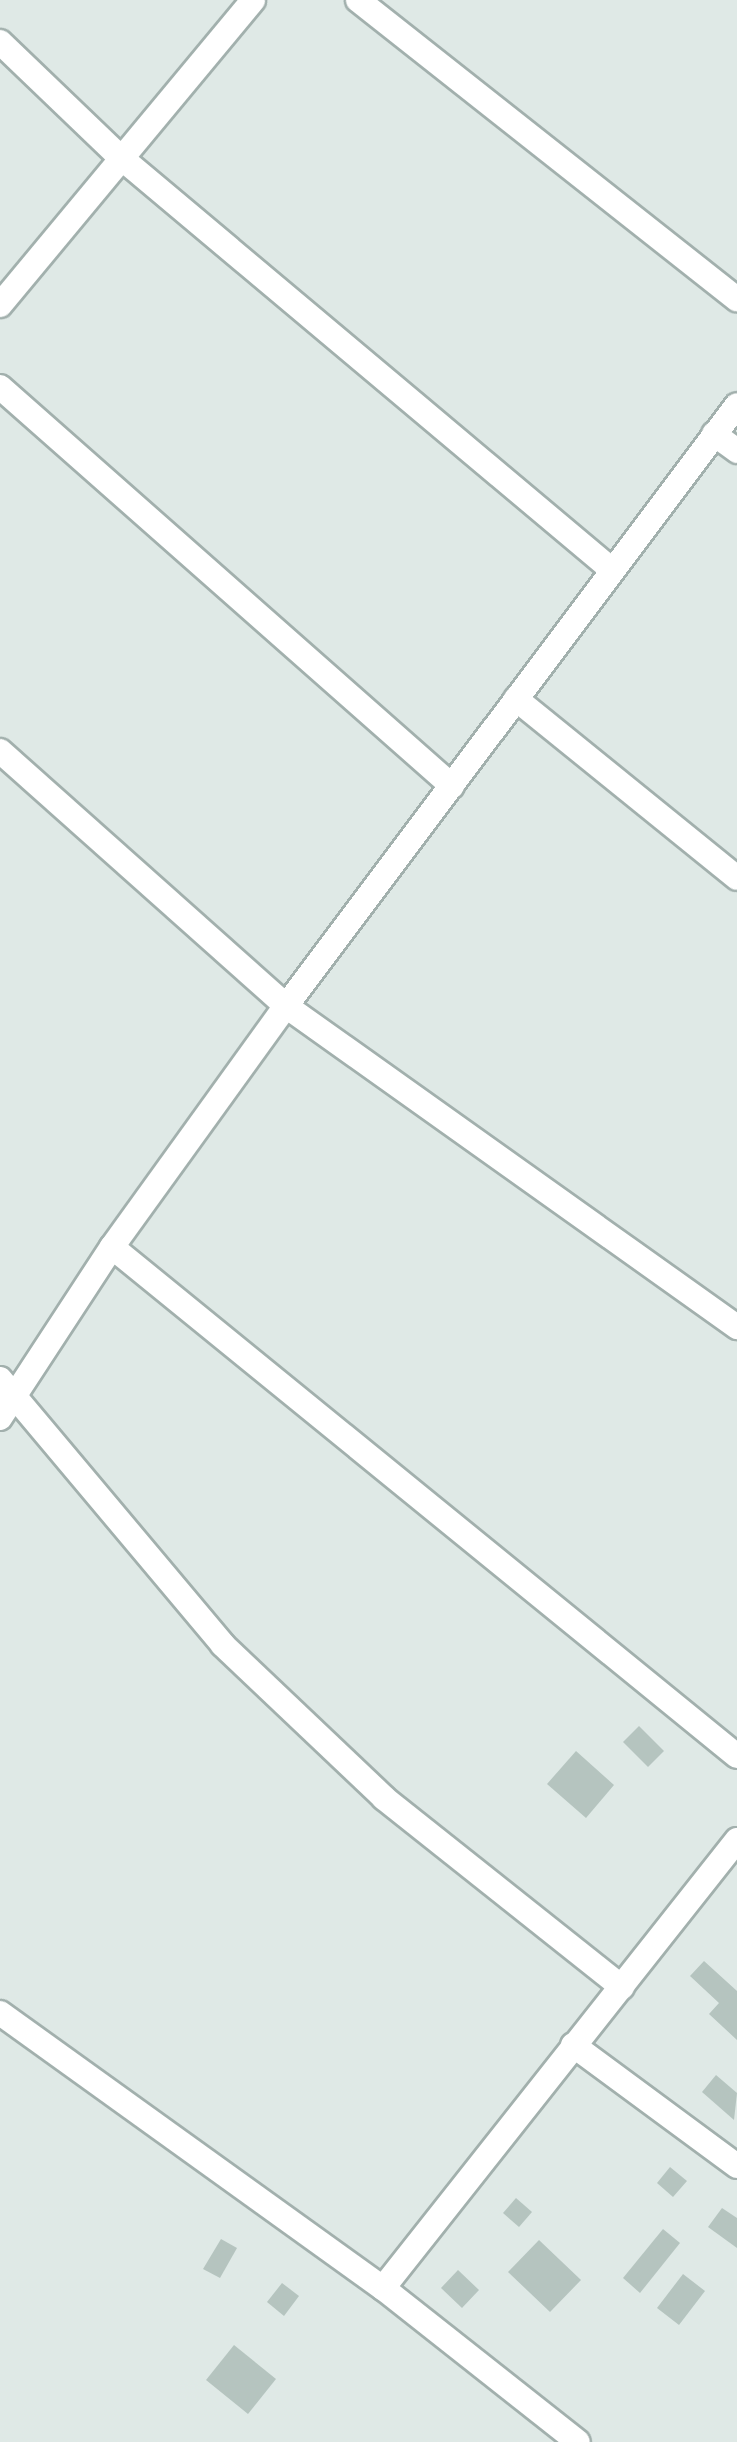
<!DOCTYPE html>
<html>
<head>
<meta charset="utf-8">
<style>
	body { margin:0 }
	#map { position:relative; width:737px; height:2442px; overflow:hidden; background:#dfe9e6; font-family:Helvetica,sans-serif }
	div>[style] { position:absolute }
	.building>* { inset:0; background:#b5c4bf }
	.roads { filter:drop-shadow(2px 0 #a2b0ad) drop-shadow(-2px 0 #a2b0ad) drop-shadow(0 2px #a2b0ad) drop-shadow(0 -2px #a2b0ad) }
	.minor>* { height:24px; margin:-12px; padding:0 12px; transform-origin:12px; border-radius:12px; background:#fff }
	span { translate:-50% -50%; white-space:nowrap; text-align:center; line-height:1.15; -webkit-text-stroke:8px #eff6f3; paint-order:stroke }
</style>
</head>
<body>
<div id="map">
	<div class="building">
		<i style="clip-path:polygon(639px 1726px,664px 1751px,648px 1767px,623px 1742px)"></i>
		<i style="clip-path:polygon(576px 1751px,614px 1785px,586px 1818px,547px 1784px)"></i>
		<i style="clip-path:polygon(704px 1961px,737px 1991px,737px 2040px,709px 2014px,719px 2003px,690px 1976px)"></i>
		<i style="clip-path:polygon(716px 2075px,737px 2093px,734px 2120px,702px 2092px)"></i>
		<i style="clip-path:polygon(670px 2167px,687px 2181px,673px 2197px,657px 2183px)"></i>
		<i style="clip-path:polygon(516px 2198px,532px 2212px,519px 2227px,503px 2213px)"></i>
		<i style="clip-path:polygon(722px 2208px,737px 2218px,737px 2248px,708px 2227px)"></i>
		<i style="clip-path:polygon(663px 2229px,680px 2243px,640px 2293px,623px 2278px)"></i>
		<i style="clip-path:polygon(221px 2239px,237px 2248px,220px 2278px,203px 2269px)"></i>
		<i style="clip-path:polygon(539px 2240px,581px 2280px,550px 2312px,508px 2272px)"></i>
		<i style="clip-path:polygon(458px 2270px,479px 2290px,462px 2308px,441px 2288px)"></i>
		<i style="clip-path:polygon(683px 2274px,705px 2291px,679px 2325px,657px 2308px)"></i>
		<i style="clip-path:polygon(282px 2283px,299px 2296px,284px 2316px,267px 2302px)"></i>
		<i style="clip-path:polygon(234px 2345px,276px 2379px,248px 2414px,206px 2380px)"></i>
	</div>
	<div class="roads">
		<div class="minor">
			<i style="left:358px;top:0;width:483px;rotate:38.3deg"></i>
			<i style="left:0;top:42px;width:165px;rotate:43.8deg"></i>
			<i style="left:119px;top:156px;width:644px;rotate:40.02deg"></i>
			<i style="left:0;top:305px;width:396px;rotate:-50.3deg"></i>
			<i style="left:0;top:387px;width:603px;rotate:41.44deg"></i>
			<i style="left:714px;top:434px;width:29px;rotate:36deg"></i>
			<i style="left:516px;top:699px;width:284px;rotate:39deg"></i>
			<i style="left:0;top:751px;width:383px;rotate:41.7deg"></i>
			<i style="left:286px;top:1006px;width:554px;rotate:35.44deg"></i>
			<i style="left:112px;top:1247px;width:806px;rotate:39.16deg"></i>
			<i style="left:0;top:1379px;width:347px;rotate:50deg"></i>
			<i style="left:223px;top:1645px;width:222px;rotate:43.5deg"></i>
			<i style="left:384px;top:1798px;width:304px;rotate:38.5deg"></i>
			<i style="left:0;top:1418px;width:204px;rotate:-56.8deg"></i>
			<i style="left:112px;top:1247px;width:297px;rotate:-54.2deg"></i>
			<i style="left:286px;top:1006px;width:751px;rotate:-53.11deg"></i>
			<i style="left:0;top:2013px;width:472px;rotate:35.7deg"></i>
			<i style="left:383px;top:2288px;width:248px;rotate:38.3deg"></i>
			<i style="left:573px;top:2045px;width:204px;rotate:36.4deg"></i>
			<i style="left:383px;top:2288px;width:571px;rotate:-51.68deg"></i>
		</div>
	</div>
</div>
</body>
</html>
